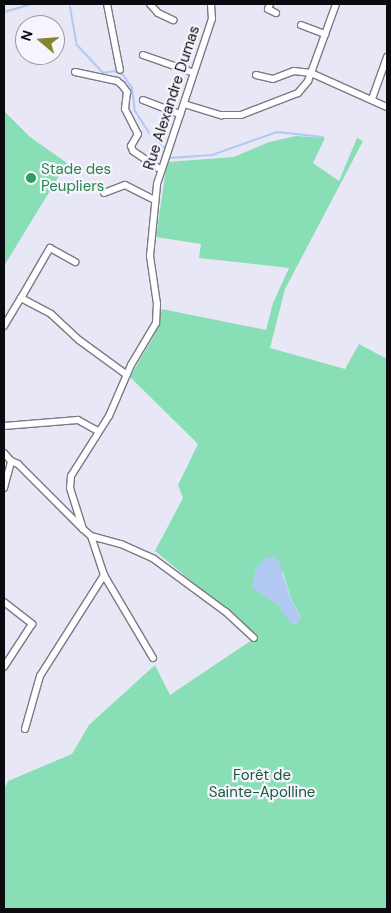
<!DOCTYPE html>
<html>
<head>
<meta charset="utf-8">
<style>
	body { margin:0 }
	#map { position:relative; width:391px; height:913px; overflow:hidden; background:#e8e7f5; font-family:"DM Sans",sans-serif }
	div>[style] { position:absolute }
	.green>* { inset:0; background:#89dfb5 }
	.water>* { inset:0; background:#b2caf3 }
	.stream>* { height:2px; margin:-1px; padding:0 1px; transform-origin:1px; border-radius:1px; background:#b2caf3 }
	.roads { filter:drop-shadow(1px 0 #7b7986) drop-shadow(-1px 0 #7b7986) drop-shadow(0 1px #7b7986) drop-shadow(0 -1px #7b7986) }
	.minor>* { height:6px; margin:-3px; padding:0 3px; transform-origin:3px; border-radius:3px; background:#fff }
	.dots>* { width:14px; height:14px; translate:-50% -50%; box-sizing:border-box; border:2px solid #f6f5fd; border-radius:50% }
	span { translate:-50% -50%; white-space:nowrap; text-align:center; line-height:1.15; -webkit-text-stroke:4.5px #f6f5fd; paint-order:stroke }
	.street-label { font-size:15px; color:#0b0b0f }
	.leisure-label { font-size:15px; color:#27864d }
	.left { translate:0 -50%; text-align:left }
	.park-label { font-size:15px; color:#175b3f }
	.frame { position:absolute; inset:0; border:5px solid #0b0b0f; pointer-events:none }
	.north { position:absolute; left:15px; top:15px; width:50px; height:50px; box-sizing:border-box; background:#f6f5fd; border:1px solid #98979e; border-radius:50%; rotate:288deg; font-size:14px; font-weight:700; line-height:20px; text-align:center; color:#0b0b0f }
	.north::after { content:''; display:block; margin:auto; width:18px; height:22px; background:#84842d; clip-path:polygon(50% 0,100% 100%,50% 72%,0 100%) }
</style>
</head>
<body>
<div id="map">
	<div class="green">
		<i style="clip-path:polygon(4px 111px,30px 137px,67px 163px,4px 266px)"></i>
		<i style="clip-path:polygon(evenodd,296px 136px,325px 138px,313px 163px,339px 181px,357px 138px,363px 141px,285px 289px,270px 348px,345px 369px,359px 344px,387px 359px,387px 909px,4px 909px,4px 790px,8px 781px,72px 754px,89px 725px,155px 665px,170px 695px,258px 636px,155px 551px,183px 498px,178px 485px,198px 444px,130px 377px,155px 334px,162px 309px,266px 330px,273px 303px,289px 268px,199px 258px,201px 244px,156px 237px,167px 162px,234px 157px,269px 142px,296px 136px,283px 572px,291px 599px,301px 617px,294px 625px,278px 605px,254px 588px,283px 572px)"></i>
	</div>
	<div class="water">
		<i style="clip-path:polygon(267px 557px,275px 557px,279px 562px,291px 600px,301px 617px,296px 624px,291px 624px,278px 605px,252px 587px,255px 570px)"></i>
	</div>
	<div class="stream">
		<i style="left:70px;top:7px;width:39px;rotate:80deg"></i>
		<i style="left:77px;top:45px;width:38px;rotate:47deg"></i>
		<i style="left:103px;top:73px;width:11px;rotate:-10deg"></i>
		<i style="left:114px;top:71px;width:10px;rotate:24deg"></i>
		<i style="left:123px;top:75px;width:16px;rotate:55deg"></i>
		<i style="left:132px;top:88px;width:23px;rotate:83deg"></i>
		<i style="left:135px;top:111px;width:27px;rotate:57deg"></i>
		<i style="left:150px;top:134px;width:21px;rotate:43deg"></i>
		<i style="left:4px;top:12px;width:29px;rotate:-16deg"></i>
		<i style="left:170px;top:152px;width:6px;rotate:90deg"></i>
		<i style="left:170px;top:158px;width:42px;rotate:-4.1deg"></i>
		<i style="left:212px;top:155px;width:69px;rotate:-19.5deg"></i>
		<i style="left:277px;top:132px;width:46px;rotate:6.2deg"></i>
	</div>
	<div class="roads">
		<div class="minor">
			<i style="left:107px;top:4px;width:67px;rotate:78.9deg"></i>
			<i style="left:150px;top:4px;width:12px;rotate:48deg"></i>
			<i style="left:158px;top:13px;width:17px;rotate:25deg"></i>
			<i style="left:270px;top:4px;width:5px;rotate:112deg"></i>
			<i style="left:268px;top:9px;width:9px;rotate:27deg"></i>
			<i style="left:301px;top:25px;width:26px;rotate:21deg"></i>
			<i style="left:143px;top:55px;width:54px;rotate:19.4deg"></i>
			<i style="left:75px;top:72px;width:43px;rotate:12.1deg"></i>
			<i style="left:117px;top:81px;width:6px;rotate:39deg"></i>
			<i style="left:122px;top:85px;width:9px;rotate:54deg"></i>
			<i style="left:127px;top:92px;width:17px;rotate:97deg"></i>
			<i style="left:125px;top:109px;width:28px;rotate:63deg"></i>
			<i style="left:138px;top:134px;width:14px;rotate:120deg"></i>
			<i style="left:131px;top:146px;width:5px;rotate:68deg"></i>
			<i style="left:133px;top:151px;width:34px;rotate:34deg"></i>
			<i style="left:256px;top:75px;width:17px;rotate:13deg"></i>
			<i style="left:273px;top:79px;width:22px;rotate:-21deg"></i>
			<i style="left:294px;top:71px;width:17px;rotate:7deg"></i>
			<i style="left:311px;top:73px;width:83px;rotate:24.1deg"></i>
			<i style="left:372px;top:99px;width:45px;rotate:-70.3deg"></i>
			<i style="left:143px;top:100px;width:40px;rotate:21deg"></i>
			<i style="left:184px;top:104px;width:39px;rotate:17deg"></i>
			<i style="left:221px;top:115px;width:20px"></i>
			<i style="left:241px;top:115px;width:61px;rotate:-21.1deg"></i>
			<i style="left:298px;top:93px;width:16px;rotate:-50deg"></i>
			<i style="left:308px;top:81px;width:82px;rotate:-70deg"></i>
			<i style="left:104px;top:193px;width:22px;rotate:-21deg"></i>
			<i style="left:125px;top:185px;width:34px;rotate:27deg"></i>
			<i style="left:21px;top:298px;width:58px;rotate:-59.9deg"></i>
			<i style="left:50px;top:248px;width:29px;rotate:29deg"></i>
			<i style="left:4px;top:326px;width:33px;rotate:-59deg"></i>
			<i style="left:21px;top:298px;width:34px;rotate:28deg"></i>
			<i style="left:51px;top:314px;width:38px;rotate:43deg"></i>
			<i style="left:79px;top:340px;width:59px;rotate:36.1deg"></i>
			<i style="left:4px;top:426px;width:74px;rotate:-4.6deg"></i>
			<i style="left:78px;top:420px;width:23px;rotate:29deg"></i>
			<i style="left:4px;top:453px;width:11px;rotate:49deg"></i>
			<i style="left:11px;top:461px;width:8px;rotate:23deg"></i>
			<i style="left:18px;top:464px;width:92px;rotate:45deg"></i>
			<i style="left:4px;top:488px;width:28px;rotate:-75deg"></i>
			<i style="left:91px;top:536px;width:31px;rotate:15deg"></i>
			<i style="left:121px;top:544px;width:36px;rotate:24deg"></i>
			<i style="left:154px;top:559px;width:89px;rotate:36.4deg"></i>
			<i style="left:226px;top:612px;width:38px;rotate:43deg"></i>
			<i style="left:4px;top:602px;width:36px;rotate:38deg"></i>
			<i style="left:32px;top:624px;width:51px;rotate:123.1deg"></i>
			<i style="left:153px;top:658px;width:96px;rotate:-120.6deg"></i>
			<i style="left:104px;top:575px;width:41px;rotate:-108.4deg"></i>
			<i style="left:91px;top:536px;width:11px;rotate:-139deg"></i>
			<i style="left:83px;top:529px;width:43px;rotate:-107.6deg"></i>
			<i style="left:70px;top:488px;width:12px;rotate:-85deg"></i>
			<i style="left:71px;top:476px;width:71px;rotate:-57.7deg"></i>
			<i style="left:109px;top:416px;width:56px;rotate:-66.7deg"></i>
			<i style="left:131px;top:365px;width:49px;rotate:-59.2deg"></i>
			<i style="left:156px;top:323px;width:19px;rotate:-87deg"></i>
			<i style="left:157px;top:304px;width:49px;rotate:-98.3deg"></i>
			<i style="left:150px;top:256px;width:72px;rotate:-84.4deg"></i>
			<i style="left:157px;top:184px;width:174px;rotate:-71.6deg"></i>
			<i style="left:212px;top:19px;width:15px;rotate:-94deg"></i>
			<i style="left:25px;top:729px;width:55px;rotate:-74.2deg"></i>
			<i style="left:40px;top:676px;width:120px;rotate:-57.6deg"></i>
		</div>
	</div>
	<div class="dots">
		<i style="left:31px;top:178px;background:#2e9e5b"></i>
	</div>
	<div class="street-label">
		<span style="left:172px;top:98px;rotate:-72deg">Rue Alexandre Dumas</span>
	</div>
	<div class="leisure-label">
		<span class="left" style="left:41px;top:178px">Stade des<br>Peupliers</span>
	</div>
	<div class="park-label">
		<span style="left:262px;top:784px">Forêt de<br>Sainte-Apolline</span>
	</div>
	<div class="frame"></div>
	<div class="north">N</div>
</div>
</body>
</html>
